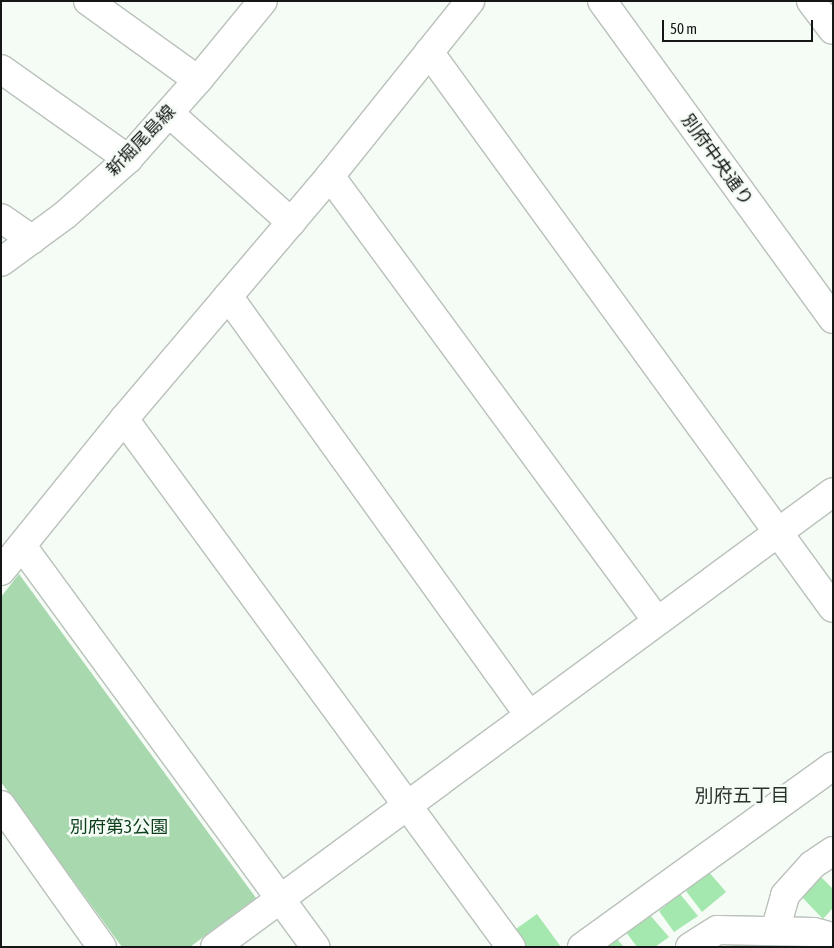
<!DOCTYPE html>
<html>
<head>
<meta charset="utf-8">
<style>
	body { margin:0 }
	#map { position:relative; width:834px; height:948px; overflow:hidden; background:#f4fcf5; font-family:"Asap Condensed","Noto Sans JP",sans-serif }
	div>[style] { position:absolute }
	.green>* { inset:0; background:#a7d8ae }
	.building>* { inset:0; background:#a5e8af }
	.roads { filter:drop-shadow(1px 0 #b9c1ba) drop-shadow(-1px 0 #b9c1ba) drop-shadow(0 1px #b9c1ba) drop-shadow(0 -1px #b9c1ba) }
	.minor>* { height:28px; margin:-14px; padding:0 14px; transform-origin:14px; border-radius:14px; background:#fff }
	.major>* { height:28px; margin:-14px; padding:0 14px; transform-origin:14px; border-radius:14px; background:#fff }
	span { translate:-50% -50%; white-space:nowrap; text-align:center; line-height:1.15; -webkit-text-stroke:5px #f4fcf5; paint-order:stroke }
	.street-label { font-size:18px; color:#141715 }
	.park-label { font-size:18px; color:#0d3e1b }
	.neighbourhood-label { font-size:19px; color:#2b312c }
	.frame { position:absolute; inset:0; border:2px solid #141715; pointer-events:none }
	.scale { position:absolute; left:662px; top:20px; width:151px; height:22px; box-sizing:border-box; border:2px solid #141715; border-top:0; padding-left:6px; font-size:15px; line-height:18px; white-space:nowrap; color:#141715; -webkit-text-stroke:4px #f4fcf5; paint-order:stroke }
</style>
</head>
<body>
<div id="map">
	<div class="green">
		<i style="clip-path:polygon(19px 574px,256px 898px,190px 947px,122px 947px,1px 782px,1px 597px)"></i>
	</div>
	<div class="building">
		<i style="clip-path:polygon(708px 871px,726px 892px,702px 912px,686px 891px)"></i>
		<i style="clip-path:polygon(819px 875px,833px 889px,833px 908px,823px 919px,799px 894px)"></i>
		<i style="clip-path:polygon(680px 894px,698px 916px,674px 932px,659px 911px)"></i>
		<i style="clip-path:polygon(537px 914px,561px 947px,523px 947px,513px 931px)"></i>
		<i style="clip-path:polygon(649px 914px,669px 937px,655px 947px,637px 947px,626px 932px)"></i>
		<i style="clip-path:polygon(617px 939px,624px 947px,607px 947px)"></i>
		<i style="clip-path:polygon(756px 940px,756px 947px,733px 947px,733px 943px)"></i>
		<i style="clip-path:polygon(765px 941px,791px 942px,790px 947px,765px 947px)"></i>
	</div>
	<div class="roads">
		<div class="minor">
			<i style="left:88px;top:1px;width:135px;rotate:35.7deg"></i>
			<i style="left:602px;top:1px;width:393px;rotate:54deg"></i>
			<i style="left:811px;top:1px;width:36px;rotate:53deg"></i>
			<i style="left:429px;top:52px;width:687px;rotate:54deg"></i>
			<i style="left:1px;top:69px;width:156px;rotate:35.3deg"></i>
			<i style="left:169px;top:113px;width:164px;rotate:41.8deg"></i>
			<i style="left:330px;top:176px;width:552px;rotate:53.69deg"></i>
			<i style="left:1px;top:218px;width:38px;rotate:35deg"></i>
			<i style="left:228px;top:296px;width:516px;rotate:54.31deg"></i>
			<i style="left:124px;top:419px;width:655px;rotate:53.76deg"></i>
			<i style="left:22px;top:546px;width:497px;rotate:53.8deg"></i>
			<i style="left:1px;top:571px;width:196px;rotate:-51deg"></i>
			<i style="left:124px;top:419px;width:319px;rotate:-49.7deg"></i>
			<i style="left:330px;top:176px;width:224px;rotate:-51.3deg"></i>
			<i style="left:1px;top:805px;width:174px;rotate:54.6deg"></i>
			<i style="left:775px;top:931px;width:37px;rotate:-74deg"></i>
			<i style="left:785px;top:895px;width:40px;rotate:-48deg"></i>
			<i style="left:812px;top:865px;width:25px;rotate:-34deg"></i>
			<i style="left:215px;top:947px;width:767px;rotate:-36.36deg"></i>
			<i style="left:582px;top:947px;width:309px;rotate:-35.8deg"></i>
			<i style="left:690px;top:947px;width:32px;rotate:-32deg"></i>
			<i style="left:717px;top:930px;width:97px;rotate:1.2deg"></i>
			<i style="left:814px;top:932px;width:20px;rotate:15deg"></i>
		</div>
		<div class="major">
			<i style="left:1px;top:262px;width:79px;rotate:-36.3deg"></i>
			<i style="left:65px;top:215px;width:84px;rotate:-41.6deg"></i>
			<i style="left:128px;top:159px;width:106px;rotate:-48.5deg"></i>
			<i style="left:198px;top:80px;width:102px;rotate:-50.6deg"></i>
		</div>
	</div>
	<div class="street-label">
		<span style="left:141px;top:141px;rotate:-46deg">新堀尾島線</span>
		<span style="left:717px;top:160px;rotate:54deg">別府中央通り</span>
	</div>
	<div class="park-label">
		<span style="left:119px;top:827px">別府第3公園</span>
	</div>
	<div class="neighbourhood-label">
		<span style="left:742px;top:796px">別府五丁目</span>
	</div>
	<div class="frame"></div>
	<div class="scale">50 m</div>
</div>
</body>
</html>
